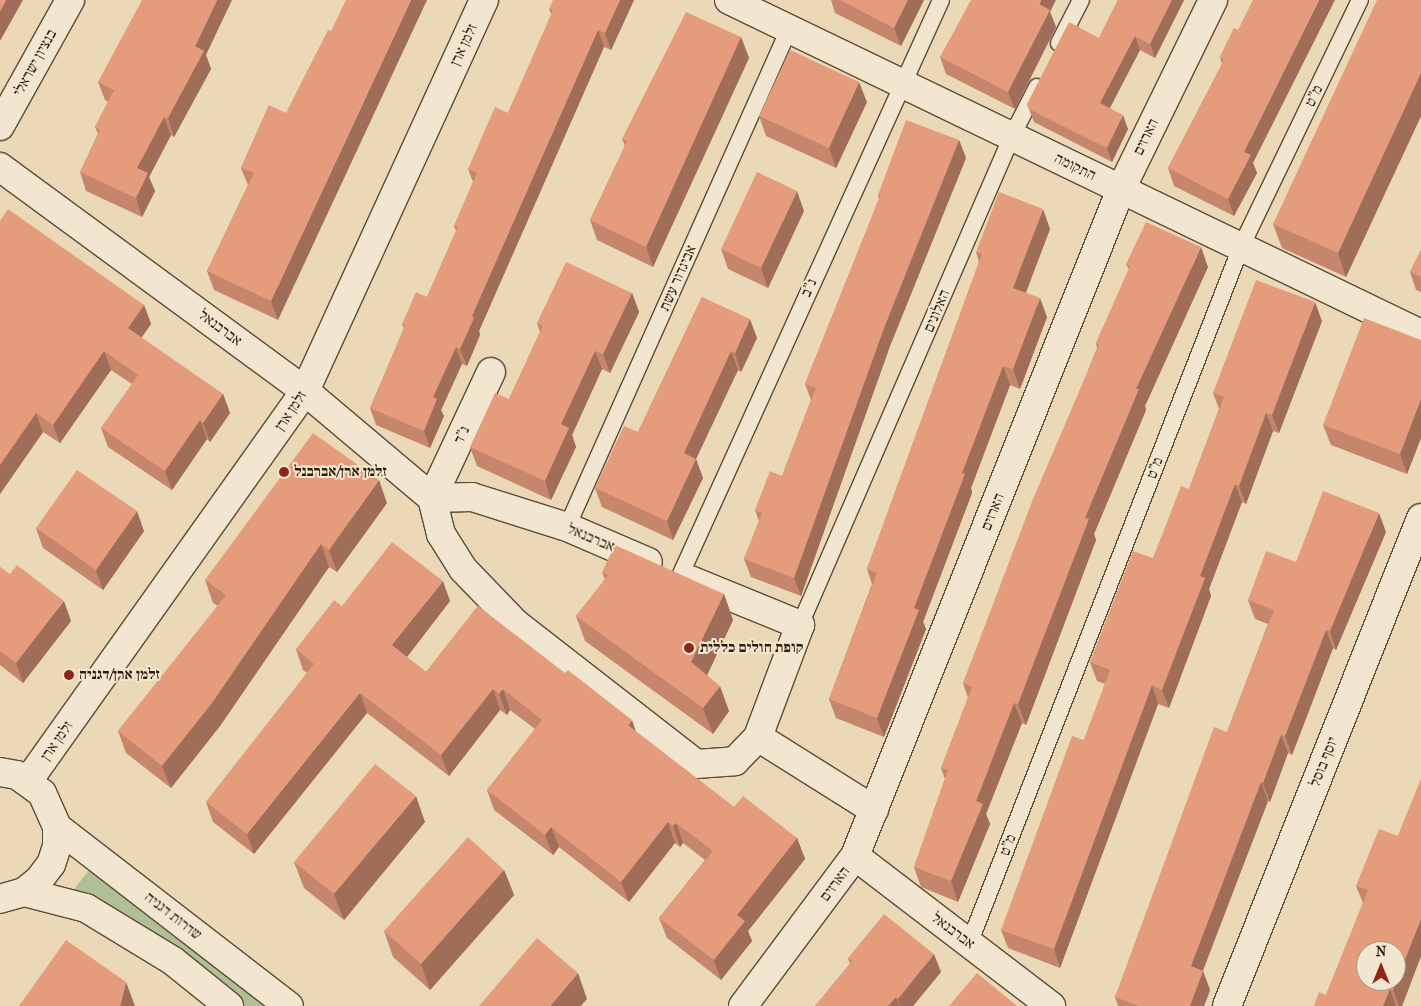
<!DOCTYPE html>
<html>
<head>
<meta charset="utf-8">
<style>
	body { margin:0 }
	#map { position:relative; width:1421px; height:1006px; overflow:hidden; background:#ebd8b7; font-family:"IM FELL French Canon","Frank Ruhl Libre",serif }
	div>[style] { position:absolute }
	.green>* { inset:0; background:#b1c094 }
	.roads { filter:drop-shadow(1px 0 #5c4c36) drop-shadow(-1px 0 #5c4c36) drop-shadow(0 1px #5c4c36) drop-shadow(0 -1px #5c4c36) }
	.service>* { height:16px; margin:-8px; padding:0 8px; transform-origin:8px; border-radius:8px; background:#f2e6d0 }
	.minor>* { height:28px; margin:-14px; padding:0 14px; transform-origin:14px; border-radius:14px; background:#f2e6d0 }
	.tertiary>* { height:28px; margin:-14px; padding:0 14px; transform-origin:14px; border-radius:14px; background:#f2e6d0 }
	.wall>* { inset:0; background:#c5866c }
	.shaded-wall>* { inset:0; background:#a06d58 }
	.building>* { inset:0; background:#e59c7d }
	.dots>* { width:14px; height:14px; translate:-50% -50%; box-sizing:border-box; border:2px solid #f2e6d0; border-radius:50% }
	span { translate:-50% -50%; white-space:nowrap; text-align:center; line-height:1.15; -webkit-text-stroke:4px #f2e6d0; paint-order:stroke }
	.street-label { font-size:15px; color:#2d1d0b }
	.poi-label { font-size:15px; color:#2d1d0b; font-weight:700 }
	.left { translate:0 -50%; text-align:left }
	.north { position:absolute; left:1356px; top:941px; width:50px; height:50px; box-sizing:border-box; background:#f2e6d0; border:1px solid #a39681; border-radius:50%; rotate:0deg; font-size:14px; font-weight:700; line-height:20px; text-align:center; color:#2d1d0b }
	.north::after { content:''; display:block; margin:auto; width:18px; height:22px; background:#8f2418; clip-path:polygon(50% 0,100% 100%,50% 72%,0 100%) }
</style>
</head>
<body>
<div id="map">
	<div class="green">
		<i style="clip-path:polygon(94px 864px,278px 1006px,242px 1006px,173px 950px,71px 893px)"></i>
	</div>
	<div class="roads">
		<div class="service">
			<i style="left:1059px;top:43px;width:48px;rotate:-62.9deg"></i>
			<i style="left:567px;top:527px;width:545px;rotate:-65.97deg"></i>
			<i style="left:680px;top:576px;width:632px;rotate:-65.62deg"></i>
			<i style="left:800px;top:625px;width:533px;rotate:-66.56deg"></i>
			<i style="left:1012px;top:136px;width:55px;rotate:-63deg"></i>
			<i style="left:969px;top:944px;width:748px;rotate:-68.68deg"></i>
			<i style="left:1241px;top:247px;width:274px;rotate:-64.3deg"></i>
		</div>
		<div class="minor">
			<i style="left:729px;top:0;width:768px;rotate:25.76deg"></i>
			<i style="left:0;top:126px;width:144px;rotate:-60.9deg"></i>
			<i style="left:0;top:167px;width:378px;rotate:36.3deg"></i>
			<i style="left:305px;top:391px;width:166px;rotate:40.1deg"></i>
			<i style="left:432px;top:498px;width:37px;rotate:76deg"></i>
			<i style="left:441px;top:534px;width:41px;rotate:57.8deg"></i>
			<i style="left:463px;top:569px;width:75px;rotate:46.1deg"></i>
			<i style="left:515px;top:623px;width:229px;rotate:37.9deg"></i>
			<i style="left:696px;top:764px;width:39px;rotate:-4deg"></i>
			<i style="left:735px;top:761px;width:33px;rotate:-46deg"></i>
			<i style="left:432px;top:498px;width:40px;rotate:-1.4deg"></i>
			<i style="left:472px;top:497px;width:100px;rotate:17.5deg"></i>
			<i style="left:567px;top:527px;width:88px;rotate:23.4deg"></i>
			<i style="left:432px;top:498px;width:139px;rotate:-64.9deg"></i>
			<i style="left:690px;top:580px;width:119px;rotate:22.2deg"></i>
			<i style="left:800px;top:625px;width:120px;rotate:110.6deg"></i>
			<i style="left:758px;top:737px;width:137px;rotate:32.2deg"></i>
			<i style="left:855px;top:856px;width:247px;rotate:37.4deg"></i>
			<i style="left:743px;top:1006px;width:187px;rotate:-53.3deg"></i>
			<i style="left:855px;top:856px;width:718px;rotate:-68.26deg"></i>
			<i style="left:1121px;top:189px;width:210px;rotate:-64deg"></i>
			<i style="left:1227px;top:1006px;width:525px;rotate:-68.32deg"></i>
		</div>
		<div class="tertiary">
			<i style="left:0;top:772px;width:17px;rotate:10deg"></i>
			<i style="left:17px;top:775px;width:31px;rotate:36deg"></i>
			<i style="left:42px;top:793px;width:37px;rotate:66deg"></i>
			<i style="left:57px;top:827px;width:19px;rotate:90deg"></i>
			<i style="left:57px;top:846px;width:19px;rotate:108deg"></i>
			<i style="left:51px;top:864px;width:20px;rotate:127deg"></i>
			<i style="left:39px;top:880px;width:19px;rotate:141deg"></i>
			<i style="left:24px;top:892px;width:25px;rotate:164deg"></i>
			<i style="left:28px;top:781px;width:478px;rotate:-54.6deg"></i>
			<i style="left:305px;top:391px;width:430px;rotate:-65.4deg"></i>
			<i style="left:57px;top:827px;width:293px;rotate:37.7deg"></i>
			<i style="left:24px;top:892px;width:64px;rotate:14.5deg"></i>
			<i style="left:86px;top:908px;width:102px;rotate:31.3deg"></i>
			<i style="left:173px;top:961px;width:72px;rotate:38.8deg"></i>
		</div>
	</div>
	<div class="wall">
		<i style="clip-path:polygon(634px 0,611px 50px,604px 47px,479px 331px,480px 335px,467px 366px,462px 364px,441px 410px,444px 416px,430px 448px,376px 425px,370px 408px,404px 329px,402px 324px,427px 297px,456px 231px,454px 226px,473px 182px,468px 169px,508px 113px,552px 15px,549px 9px)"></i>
		<i style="clip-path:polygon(831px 0,924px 0,901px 46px,835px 13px)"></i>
		<i style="clip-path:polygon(1118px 0,1184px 0,1155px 58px,1140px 50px,1110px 108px,1128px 129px,1112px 162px,1034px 122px,1027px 104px,1099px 38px)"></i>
		<i style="clip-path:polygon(1421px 0,1421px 116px,1346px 277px,1282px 248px,1273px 224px)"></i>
		<i style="clip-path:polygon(1050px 12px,1056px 27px,1015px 109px,946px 74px,940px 57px)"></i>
		<i style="clip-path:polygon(1234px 28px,1253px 163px,1257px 173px,1234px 216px,1174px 186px,1168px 168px,1222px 64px,1220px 57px)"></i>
		<i style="clip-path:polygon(741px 37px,749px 58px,653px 267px,597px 240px,590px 220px,625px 146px,622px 139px)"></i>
		<i style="clip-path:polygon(206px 55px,211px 69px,174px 137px,171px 135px,149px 177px,155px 191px,142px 217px,86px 191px,80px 172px,98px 134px,95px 127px,108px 102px,105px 100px,98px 82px)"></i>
		<i style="clip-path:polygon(867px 102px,836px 168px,766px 136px,759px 116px)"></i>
		<i style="clip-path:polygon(269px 105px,278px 320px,214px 290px,207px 271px,248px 185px,241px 168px)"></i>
		<i style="clip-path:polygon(959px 140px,966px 158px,890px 346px,801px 596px,751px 577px,744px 559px,759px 521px,755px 510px,782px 476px,811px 400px,805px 384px,879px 199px,878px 195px)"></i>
		<i style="clip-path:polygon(804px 211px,768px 288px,728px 269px,721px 249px)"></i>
		<i style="clip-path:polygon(0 221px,144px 305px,151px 324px,141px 338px,223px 394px,230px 413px,210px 442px,207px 439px,172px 490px,108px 447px,101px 428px,132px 384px,111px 370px,60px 443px,43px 432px,0 494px)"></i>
		<i style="clip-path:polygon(1050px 229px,1026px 293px,1047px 317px,1020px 389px,1010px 385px,971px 488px,972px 493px,923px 622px,926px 629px,884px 737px,836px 718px,829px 699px,872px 584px,867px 569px,979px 262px,976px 252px)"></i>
		<i style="clip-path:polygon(1421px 250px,1421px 292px,1416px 290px,1410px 272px)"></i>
		<i style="clip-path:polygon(1126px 264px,1208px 267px,1145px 406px,1146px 410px,1094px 534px,1096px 540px,1026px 725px,1022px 723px,986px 814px,990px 824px,958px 902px,921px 887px,914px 867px,945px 779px,941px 768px,968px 698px,963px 683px,1097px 348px,1096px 343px,1129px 270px)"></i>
		<i style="clip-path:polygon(632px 293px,639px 312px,610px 373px,602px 369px,572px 435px,576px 447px,551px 500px,477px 466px,470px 447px,509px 399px,540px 332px,537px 323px)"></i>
		<i style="clip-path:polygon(702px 297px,757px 338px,741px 372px,738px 370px,696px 459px,703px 478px,673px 540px,602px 507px,595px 488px,638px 432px)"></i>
		<i style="clip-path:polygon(1322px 321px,1279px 433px,1273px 431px,1246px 504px,1242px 502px,1209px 589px,1211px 596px,1169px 708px,1158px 704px,1060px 968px,1008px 948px,1001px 930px,1084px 740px,1105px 684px,1097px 681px,1090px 662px,1153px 558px,1189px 489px,1219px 409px,1213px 393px)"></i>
		<i style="clip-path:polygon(1421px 340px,1421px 438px,1407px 474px,1331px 445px,1323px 425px)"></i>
		<i style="clip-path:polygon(387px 503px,337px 572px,329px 567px,220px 726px,171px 788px,126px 753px,118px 731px,218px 606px,213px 603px,205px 580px)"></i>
		<i style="clip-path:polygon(36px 528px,144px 531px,103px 590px,43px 548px)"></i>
		<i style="clip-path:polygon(1386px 532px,1336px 650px,1333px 648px,1292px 755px,1288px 753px,1270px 802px,1268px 801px,1203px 971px,1210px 990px,1204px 1006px,1118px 1006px,1115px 997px,1227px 732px,1268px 624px,1255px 619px,1248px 600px,1296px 562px)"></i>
		<i style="clip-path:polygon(0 567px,71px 621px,23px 683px,0 665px)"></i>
		<i style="clip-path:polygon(602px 572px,724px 594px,733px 620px,707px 675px,729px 711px,713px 734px,585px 641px,576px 616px,605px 580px)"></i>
		<i style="clip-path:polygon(450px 601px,407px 657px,426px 672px,478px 606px,636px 732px,734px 807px,797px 838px,805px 859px,748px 931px,752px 941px,721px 980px,667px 938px,659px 918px,705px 860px,683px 843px,680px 847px,675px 843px,629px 902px,559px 847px,553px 855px,494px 810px,487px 790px,535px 729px,510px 710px,507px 715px,500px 710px,449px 776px,367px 713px,254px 854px,213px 822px,206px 802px,307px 673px,303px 670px,296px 649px,342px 606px)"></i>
		<i style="clip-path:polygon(1421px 779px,1421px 956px,1402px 1006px,1314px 1006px,1326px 995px,1363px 903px,1356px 886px,1398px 836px)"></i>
		<i style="clip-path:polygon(425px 822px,344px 920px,304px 888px,294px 862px)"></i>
		<i style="clip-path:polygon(504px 870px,514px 895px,430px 990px,393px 957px,384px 931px)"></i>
		<i style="clip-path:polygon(848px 958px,941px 972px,913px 1006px,815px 1006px,850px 964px)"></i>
	</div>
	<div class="shaded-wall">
		<i style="clip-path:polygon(6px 0,23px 0,0 41px,0 11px)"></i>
		<i style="clip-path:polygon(217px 0,232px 0,206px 55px,211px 69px,174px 137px,168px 118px,195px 46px)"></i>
		<i style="clip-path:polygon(411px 0,427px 0,278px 320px,271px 301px)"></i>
		<i style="clip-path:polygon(620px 0,634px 0,611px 50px,605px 33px)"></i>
		<i style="clip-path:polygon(908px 0,924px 0,901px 46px,894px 28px)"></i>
		<i style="clip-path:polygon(1041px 0,1056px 0,1050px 12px,1056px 27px,1015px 109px,1008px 92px)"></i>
		<i style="clip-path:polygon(1172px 0,1184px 0,1155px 58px,1150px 44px)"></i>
		<i style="clip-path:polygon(1319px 0,1335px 0,1253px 163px,1257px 173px,1234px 216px,1228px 199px,1244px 152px)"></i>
		<i style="clip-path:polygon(598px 30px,604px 47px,479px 331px,480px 335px,467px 366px,460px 349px,472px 316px)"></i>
		<i style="clip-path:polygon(1135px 36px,1140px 50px,1105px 117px,1100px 103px)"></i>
		<i style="clip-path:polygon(741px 37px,749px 58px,653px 267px,646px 247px)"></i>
		<i style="clip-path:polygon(1421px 73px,1421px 116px,1346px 277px,1338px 253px)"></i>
		<i style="clip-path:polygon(859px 82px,867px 102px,836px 168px,829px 148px)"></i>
		<i style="clip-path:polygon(1123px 115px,1128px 129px,1112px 162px,1107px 148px)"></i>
		<i style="clip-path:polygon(164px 117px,171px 135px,149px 177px,155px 191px,142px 217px,136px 198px,137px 168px)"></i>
		<i style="clip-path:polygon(959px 140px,966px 158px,890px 346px,801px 596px,794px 578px,884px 328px)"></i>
		<i style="clip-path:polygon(797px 191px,804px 211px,768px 288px,761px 268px)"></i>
		<i style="clip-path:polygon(1043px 209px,1050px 229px,1020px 307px,1013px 288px)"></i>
		<i style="clip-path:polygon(1201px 247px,1208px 267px,1145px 406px,1146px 410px,1094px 534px,1096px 540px,1026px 725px,1018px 704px,1085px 518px,1136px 389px)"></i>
		<i style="clip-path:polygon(632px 293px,639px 312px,610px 373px,603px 354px)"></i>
		<i style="clip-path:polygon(1040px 298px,1047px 317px,1020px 389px,1013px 369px)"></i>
		<i style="clip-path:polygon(1315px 302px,1322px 321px,1279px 433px,1272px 415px)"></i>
		<i style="clip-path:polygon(144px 305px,151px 324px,135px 347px,128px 328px)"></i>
		<i style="clip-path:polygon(750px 319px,757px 338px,741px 372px,735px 353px)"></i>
		<i style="clip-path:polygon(456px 347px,462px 364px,441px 410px,444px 416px,430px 448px,424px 431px,433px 397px)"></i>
		<i style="clip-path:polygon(104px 351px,111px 370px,60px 443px,53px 425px)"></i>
		<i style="clip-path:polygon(595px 351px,602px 369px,572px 435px,576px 447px,551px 500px,545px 481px,561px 424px)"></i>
		<i style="clip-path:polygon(731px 351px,738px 370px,696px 459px,703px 478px,673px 540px,667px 521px,684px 453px)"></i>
		<i style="clip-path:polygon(1003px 366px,1010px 385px,971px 488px,972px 493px,923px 622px,926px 629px,884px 737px,877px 718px,914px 608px,962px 473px)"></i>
		<i style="clip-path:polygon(223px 394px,230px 413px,210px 442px,203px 423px)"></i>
		<i style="clip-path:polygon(1421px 399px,1421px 438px,1407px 474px,1400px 454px)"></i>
		<i style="clip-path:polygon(36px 413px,43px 432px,0 494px,0 465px)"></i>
		<i style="clip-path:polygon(1266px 413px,1273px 431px,1246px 504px,1239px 486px)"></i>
		<i style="clip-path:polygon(200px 420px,207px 439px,172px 490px,165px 471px)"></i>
		<i style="clip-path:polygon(379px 480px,387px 503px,337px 572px,329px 550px)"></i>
		<i style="clip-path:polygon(1235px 484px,1242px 502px,1209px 589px,1211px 596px,1169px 708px,1162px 690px,1200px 576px)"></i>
		<i style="clip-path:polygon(137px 511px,144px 531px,103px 590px,96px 570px)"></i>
		<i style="clip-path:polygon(1379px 513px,1386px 532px,1336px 650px,1330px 631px)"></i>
		<i style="clip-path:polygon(321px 544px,329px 567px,220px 726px,171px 788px,162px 766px)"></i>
		<i style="clip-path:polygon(443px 581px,450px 601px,400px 666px,392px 645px)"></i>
		<i style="clip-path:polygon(724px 594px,733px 620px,701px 688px,691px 662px)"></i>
		<i style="clip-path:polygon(64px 601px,71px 621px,23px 683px,16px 663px)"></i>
		<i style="clip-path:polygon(1326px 630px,1333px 648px,1292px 755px,1285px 736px)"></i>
		<i style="clip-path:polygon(1152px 685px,1158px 704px,1060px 968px,1054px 949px)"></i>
		<i style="clip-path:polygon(720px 686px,729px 711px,713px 734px,703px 708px)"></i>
		<i style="clip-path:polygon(493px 689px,500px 710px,449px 776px,441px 755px)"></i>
		<i style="clip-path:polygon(503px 689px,510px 710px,507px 715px,499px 694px)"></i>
		<i style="clip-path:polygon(360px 693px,367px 713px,254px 854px,247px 834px)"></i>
		<i style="clip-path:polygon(1014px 703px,1022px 723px,986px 814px,990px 824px,958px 902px,951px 881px,976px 801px)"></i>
		<i style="clip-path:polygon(632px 720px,639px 740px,628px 725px)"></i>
		<i style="clip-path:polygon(1281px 735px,1288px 753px,1270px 802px,1263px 783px)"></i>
		<i style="clip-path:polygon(1261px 782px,1268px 801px,1197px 985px,1191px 966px)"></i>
		<i style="clip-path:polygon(416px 796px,425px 822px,344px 920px,334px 894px)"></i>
		<i style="clip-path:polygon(668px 822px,675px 843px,629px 902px,621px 882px)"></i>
		<i style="clip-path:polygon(676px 823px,683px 843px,680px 847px,673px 826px)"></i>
		<i style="clip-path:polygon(551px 827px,559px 847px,553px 855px,545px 835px)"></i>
		<i style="clip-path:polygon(797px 838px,805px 859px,748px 931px,752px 941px,721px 980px,714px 960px,737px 915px)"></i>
		<i style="clip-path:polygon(504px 870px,514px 895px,430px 990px,421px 964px)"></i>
		<i style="clip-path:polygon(1421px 919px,1421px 956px,1402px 1006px,1399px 1006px,1393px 990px)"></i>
		<i style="clip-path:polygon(934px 954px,941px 972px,913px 1006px,900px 1006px,898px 999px)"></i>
		<i style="clip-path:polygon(1203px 971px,1210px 990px,1204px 1006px,1190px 1006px)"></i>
		<i style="clip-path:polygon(578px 973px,587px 999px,581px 1006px,550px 1006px)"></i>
		<i style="clip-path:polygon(126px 982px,135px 1006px,120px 1006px)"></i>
		<i style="clip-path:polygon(1390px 989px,1396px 1006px,1383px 1006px)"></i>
		<i style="clip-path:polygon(896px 997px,899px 1006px,888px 1006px)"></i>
	</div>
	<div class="building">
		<i style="clip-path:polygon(0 0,6px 0,0 11px)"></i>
		<i style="clip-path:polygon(142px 0,217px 0,195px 46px,204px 51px,168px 118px,164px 117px,137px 168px,148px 173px,136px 198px,80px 172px,100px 130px,95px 127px,114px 90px,98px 82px)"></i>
		<i style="clip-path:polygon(346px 0,411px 0,271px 301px,207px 271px,254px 173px,241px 168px,269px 105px,286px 113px,328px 30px,331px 31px)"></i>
		<i style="clip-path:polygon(553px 0,620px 0,605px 33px,598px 30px,472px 316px,474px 318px,460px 349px,456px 347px,433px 397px,437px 399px,424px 431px,370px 408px,405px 325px,402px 324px,416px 292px,427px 297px,458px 227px,454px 226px,477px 173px,468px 169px,495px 107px,508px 113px,553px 10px,549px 9px)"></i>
		<i style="clip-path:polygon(840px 0,908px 0,894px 28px)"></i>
		<i style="clip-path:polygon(971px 0,1041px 0,1039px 4px,1050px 10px,1008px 92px,940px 57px)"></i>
		<i style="clip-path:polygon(1118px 0,1172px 0,1150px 44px,1135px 36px,1100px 103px,1123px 115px,1107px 148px,1029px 109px,1027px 104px,1069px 22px,1099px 38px)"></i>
		<i style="clip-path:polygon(1253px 0,1319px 0,1244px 152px,1251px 155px,1228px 199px,1168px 168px,1224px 60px,1220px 57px,1234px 28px,1238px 30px)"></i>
		<i style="clip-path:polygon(1377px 0,1421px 0,1421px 73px,1338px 253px,1273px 224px)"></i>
		<i style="clip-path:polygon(686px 12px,741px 37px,646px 247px,590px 220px,627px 141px,622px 139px)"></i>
		<i style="clip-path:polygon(790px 50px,859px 82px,829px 148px,759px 116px)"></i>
		<i style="clip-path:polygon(906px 120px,959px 140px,884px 328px,794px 578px,744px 559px,762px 513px,755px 510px,770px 471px,782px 476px,816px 388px,805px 384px,880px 196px,878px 195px)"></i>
		<i style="clip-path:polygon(757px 172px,797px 191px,761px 268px,721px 249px)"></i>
		<i style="clip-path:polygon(999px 192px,1043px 209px,1013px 288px,1040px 298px,1013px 369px,1003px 366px,962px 473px,965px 474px,914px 608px,919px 610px,877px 718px,829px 699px,877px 573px,867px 569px,982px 254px,976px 252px)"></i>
		<i style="clip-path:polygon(8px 209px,144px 305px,128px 328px,223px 394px,203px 423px,200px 420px,165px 471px,101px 428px,138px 375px,104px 351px,53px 425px,36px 413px,0 465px,0 221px)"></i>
		<i style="clip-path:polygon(1146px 222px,1201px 247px,1136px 389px,1139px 389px,1085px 518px,1089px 519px,1018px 704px,1014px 703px,976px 801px,983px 804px,951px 881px,914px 867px,948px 770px,941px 768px,972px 687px,963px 683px,1033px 499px,1099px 345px,1096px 343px,1130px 266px,1126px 264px)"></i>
		<i style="clip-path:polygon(1421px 250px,1421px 277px,1410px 272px)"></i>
		<i style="clip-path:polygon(566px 262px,632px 293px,603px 354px,595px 351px,561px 424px,569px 428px,545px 481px,470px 447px,495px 393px,509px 399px,543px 326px,537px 323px)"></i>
		<i style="clip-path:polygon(1256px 280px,1315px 302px,1272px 415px,1266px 413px,1239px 486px,1235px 484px,1200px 576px,1205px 578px,1162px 690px,1152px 685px,1054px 949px,1001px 930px,1072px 736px,1084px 740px,1110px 670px,1090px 662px,1133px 551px,1153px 558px,1181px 486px,1189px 489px,1224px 397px,1213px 393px)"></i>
		<i style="clip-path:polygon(702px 297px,750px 319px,735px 353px,731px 351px,684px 453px,696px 459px,667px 521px,595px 488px,624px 426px,638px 432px)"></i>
		<i style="clip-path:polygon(1364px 318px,1421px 340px,1421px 399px,1400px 454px,1323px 425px)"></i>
		<i style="clip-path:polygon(313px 433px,379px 480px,329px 550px,321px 544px,212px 703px,162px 766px,118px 731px,226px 595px,205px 580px)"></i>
		<i style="clip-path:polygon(77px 470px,137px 511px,96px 570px,36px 528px)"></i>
		<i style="clip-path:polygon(1323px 491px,1379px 513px,1330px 631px,1326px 630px,1285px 736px,1281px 735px,1263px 783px,1261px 782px,1191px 966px,1203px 971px,1190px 1006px,1139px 1006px,1115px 997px,1214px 727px,1227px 732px,1274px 610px,1248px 600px,1266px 551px,1296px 562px)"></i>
		<i style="clip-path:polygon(392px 542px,443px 581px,392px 645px,426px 672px,478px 606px,565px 673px,568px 670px,632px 720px,628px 725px,734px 807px,743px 796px,797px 838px,737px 915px,745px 921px,714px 960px,659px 918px,713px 851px,676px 823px,673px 826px,668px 822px,621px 882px,551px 827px,545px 835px,487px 790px,542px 720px,503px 689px,499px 694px,493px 689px,441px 755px,360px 693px,247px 834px,206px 802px,314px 664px,296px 649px,334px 600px,342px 606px)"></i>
		<i style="clip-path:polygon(615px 545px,724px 594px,691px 662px,720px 686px,703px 708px,576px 616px,608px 575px,602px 572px)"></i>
		<i style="clip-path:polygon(17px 565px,64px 601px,16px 663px,0 651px,0 567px,10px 574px)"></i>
		<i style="clip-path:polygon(375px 764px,416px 796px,334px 894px,294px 862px)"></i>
		<i style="clip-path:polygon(evenodd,1421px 779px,1421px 919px,1393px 990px,1390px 989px,1383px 1006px,1314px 1006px,1319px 992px,1326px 995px,1368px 890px,1356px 886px,1379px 829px,1398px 836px,1421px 779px,1366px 951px,1396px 951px,1396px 981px,1366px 981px,1366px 951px)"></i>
		<i style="clip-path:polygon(468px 837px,504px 870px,421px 964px,384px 931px)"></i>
		<i style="clip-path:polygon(884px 914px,934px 954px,898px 999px,896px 997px,888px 1006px,815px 1006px,852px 961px,848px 958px)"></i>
		<i style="clip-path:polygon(537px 938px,578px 973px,550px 1006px,479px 1006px)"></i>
		<i style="clip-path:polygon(66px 940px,126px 982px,120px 1006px,19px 1006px)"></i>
		<i style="clip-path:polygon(977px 973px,1017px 1006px,949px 1006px)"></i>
	</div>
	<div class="dots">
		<i style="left:284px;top:472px;background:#8f2418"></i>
		<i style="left:689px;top:648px;background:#8f2418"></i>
		<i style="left:69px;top:675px;background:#8f2418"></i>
	</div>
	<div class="street-label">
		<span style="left:464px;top:45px;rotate:-65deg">זלמן ארן</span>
		<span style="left:35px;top:63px;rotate:-61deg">בנציון ישראלי</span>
		<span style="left:1314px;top:96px;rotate:-64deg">מ"ט</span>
		<span style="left:1146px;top:137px;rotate:-64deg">הארזים</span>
		<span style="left:1075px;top:167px;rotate:26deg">התקומה</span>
		<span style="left:678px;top:278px;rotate:-66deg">אביגדור עשת</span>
		<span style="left:809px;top:288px;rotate:-66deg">נ"ב</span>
		<span style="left:937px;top:311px;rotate:-67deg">האלונים</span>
		<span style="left:220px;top:328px;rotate:37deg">אברבנאל</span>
		<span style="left:291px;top:411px;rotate:-56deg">זלמן ארן</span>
		<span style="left:462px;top:435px;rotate:-65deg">נ"ד</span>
		<span style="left:1155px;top:468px;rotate:-69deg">מ"ט</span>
		<span style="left:993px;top:512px;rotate:-68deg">הארזים</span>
		<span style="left:591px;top:538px;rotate:23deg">אברבנאל</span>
		<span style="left:57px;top:741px;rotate:-55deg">זלמן ארן</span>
		<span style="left:1324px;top:762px;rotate:-68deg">יוסף בוסל</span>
		<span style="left:1008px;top:845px;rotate:-69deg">מ"ט</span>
		<span style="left:835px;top:884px;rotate:-53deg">הארזים</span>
		<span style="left:173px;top:916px;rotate:38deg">שדרות דגניה</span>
		<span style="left:953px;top:931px;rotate:37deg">אברבנאל</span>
	</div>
	<div class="poi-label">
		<span class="left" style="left:294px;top:472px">זלמן ארן/אברבנל</span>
		<span class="left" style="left:700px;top:648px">קופת חולים כללית</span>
		<span class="left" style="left:79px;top:675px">זלמן ארן/דגניה</span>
	</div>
	<div class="north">N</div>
</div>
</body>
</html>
